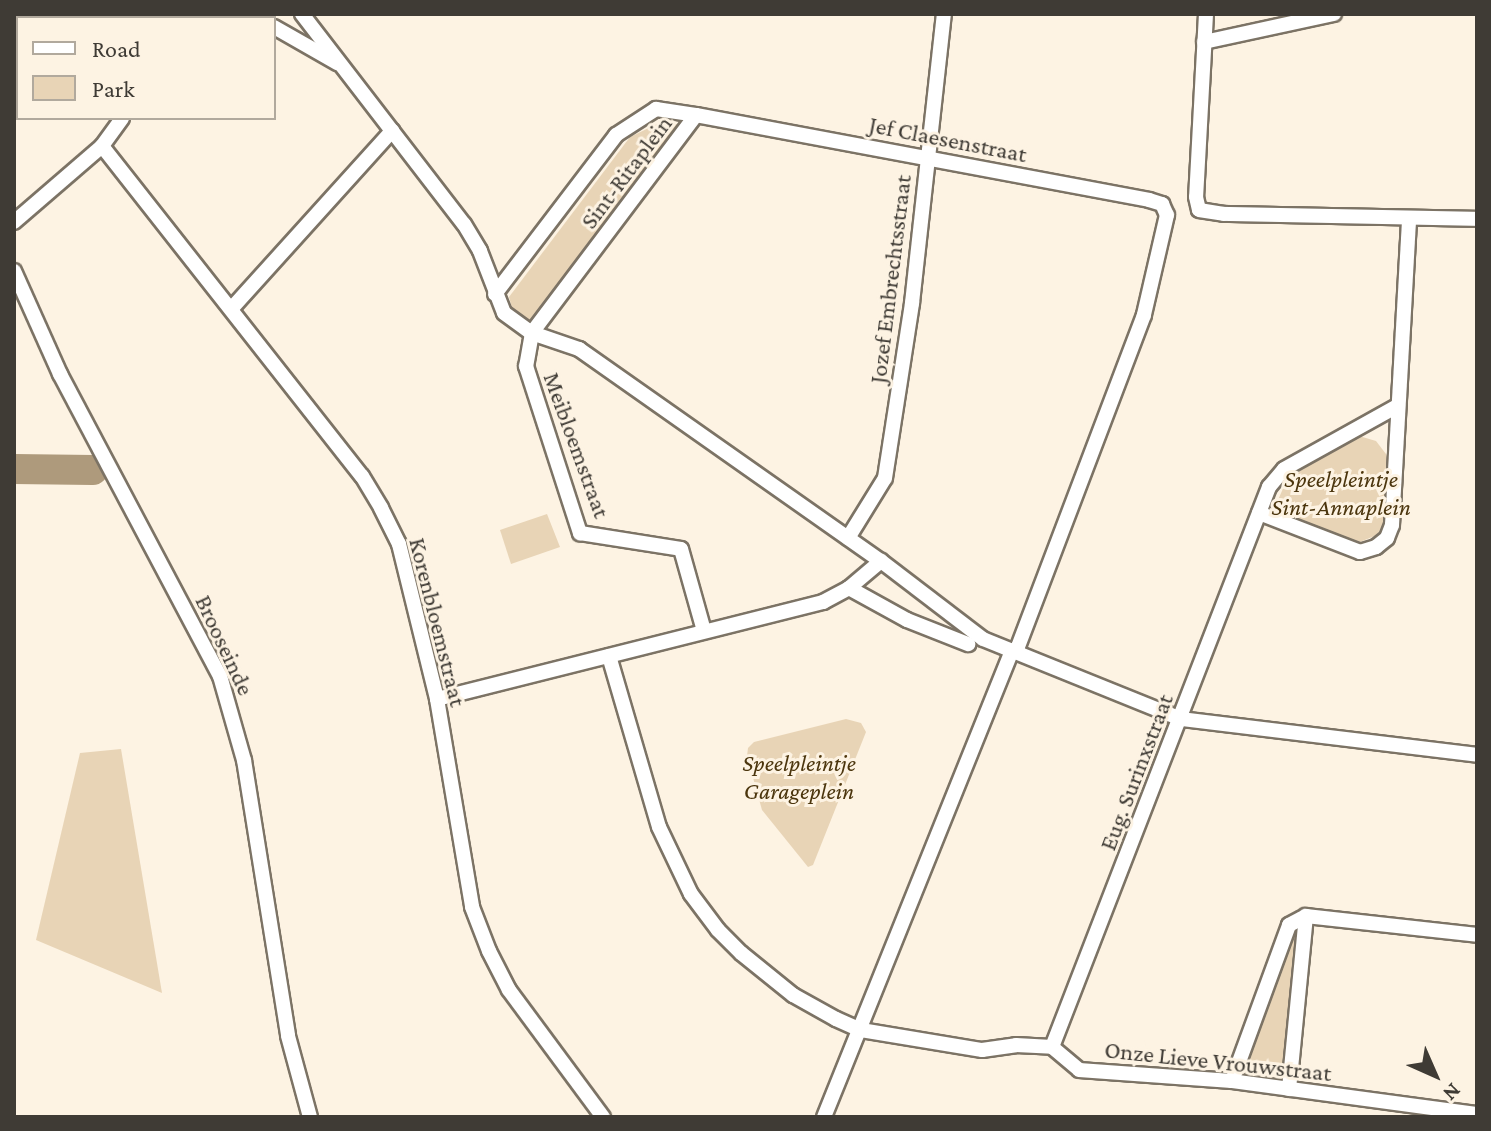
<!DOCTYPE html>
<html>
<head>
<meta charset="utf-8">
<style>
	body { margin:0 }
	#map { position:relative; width:1491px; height:1131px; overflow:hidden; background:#fdf3e3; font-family:"Crimson Pro",serif }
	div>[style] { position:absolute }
	.green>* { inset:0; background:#e8d4b6 }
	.river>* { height:30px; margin:-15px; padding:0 15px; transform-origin:15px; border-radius:15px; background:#ae9a7c }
	.roads { filter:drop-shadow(2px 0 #7c7365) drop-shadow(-2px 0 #7c7365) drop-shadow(0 2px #7c7365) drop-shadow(0 -2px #7c7365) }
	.street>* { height:14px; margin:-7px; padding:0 7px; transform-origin:7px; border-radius:7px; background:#fff }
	span { translate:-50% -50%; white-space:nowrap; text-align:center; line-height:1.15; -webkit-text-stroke:6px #fdf3e3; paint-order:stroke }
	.street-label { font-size:24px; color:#3f3b35 }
	.park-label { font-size:24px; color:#4b350d; font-style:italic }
	.frame { position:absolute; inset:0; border:16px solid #3f3b35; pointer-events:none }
	.legend { position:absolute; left:16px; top:16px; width:260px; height:104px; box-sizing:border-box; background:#fdf3e3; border:2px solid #b1a99d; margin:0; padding:10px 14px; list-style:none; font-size:24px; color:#3f3b35 }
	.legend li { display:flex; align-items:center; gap:16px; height:40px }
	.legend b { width:40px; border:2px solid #b1a99d }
	.north { position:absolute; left:1395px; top:1035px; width:80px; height:80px; -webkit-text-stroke:6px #fdf3e3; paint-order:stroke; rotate:135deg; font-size:22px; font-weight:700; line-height:32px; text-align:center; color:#3f3b35 }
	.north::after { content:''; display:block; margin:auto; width:28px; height:36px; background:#3f3b35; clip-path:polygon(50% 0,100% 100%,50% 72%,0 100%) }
</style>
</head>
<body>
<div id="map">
	<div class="green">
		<i style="clip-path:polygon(657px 124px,681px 124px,529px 325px,512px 308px,509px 297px,630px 137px)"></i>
		<i style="clip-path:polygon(1359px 436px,1376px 441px,1386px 454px,1389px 464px,1385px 523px,1377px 535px,1355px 544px,1285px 517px,1278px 500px,1289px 475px,1348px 438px)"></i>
		<i style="clip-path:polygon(547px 514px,560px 547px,511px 564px,500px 530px)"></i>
		<i style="clip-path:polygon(846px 719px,861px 723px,866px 732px,813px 865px,808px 867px,762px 810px,747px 756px,748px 748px,754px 742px)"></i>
		<i style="clip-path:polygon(121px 749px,162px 993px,36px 940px,80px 753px)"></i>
		<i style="clip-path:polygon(1297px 933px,1300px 937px,1284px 1066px,1276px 1076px,1256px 1077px,1244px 1064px,1292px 935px)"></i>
	</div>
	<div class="river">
		<i style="left:14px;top:469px;width:79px;rotate:0.7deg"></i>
	</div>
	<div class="roads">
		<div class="street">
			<i style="left:253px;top:14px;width:8px;rotate:30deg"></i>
			<i style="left:302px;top:14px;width:265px;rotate:52.4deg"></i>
			<i style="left:464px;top:224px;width:31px;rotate:59deg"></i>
			<i style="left:480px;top:251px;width:66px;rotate:68.8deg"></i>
			<i style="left:504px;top:313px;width:34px;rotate:36deg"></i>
			<i style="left:532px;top:333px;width:50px;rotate:18.8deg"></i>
			<i style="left:579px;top:349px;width:369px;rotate:35.1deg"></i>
			<i style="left:881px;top:561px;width:128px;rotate:37.4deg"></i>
			<i style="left:983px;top:639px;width:214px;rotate:22deg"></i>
			<i style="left:1181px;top:719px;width:298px;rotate:6.9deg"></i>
			<i style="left:1206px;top:14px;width:183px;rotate:93.1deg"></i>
			<i style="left:1196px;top:197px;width:13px;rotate:77deg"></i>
			<i style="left:1199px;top:210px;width:25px;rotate:9deg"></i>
			<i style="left:1224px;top:214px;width:253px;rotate:1.1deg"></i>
			<i style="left:195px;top:18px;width:5px;rotate:-53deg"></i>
			<i style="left:274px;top:27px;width:73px;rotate:29.7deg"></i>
			<i style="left:14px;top:29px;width:7px;rotate:-56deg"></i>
			<i style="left:1204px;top:42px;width:133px;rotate:-12.2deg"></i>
			<i style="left:696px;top:115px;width:461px;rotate:10.6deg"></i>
			<i style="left:1149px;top:200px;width:14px;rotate:17deg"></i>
			<i style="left:1162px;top:204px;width:12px;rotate:66deg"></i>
			<i style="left:1167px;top:215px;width:103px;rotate:103deg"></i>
			<i style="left:1144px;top:315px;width:355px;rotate:110.8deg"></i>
			<i style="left:1018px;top:647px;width:9px;rotate:139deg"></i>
			<i style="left:1011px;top:653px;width:500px;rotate:111.95deg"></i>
			<i style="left:102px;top:146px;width:420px;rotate:51.8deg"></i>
			<i style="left:362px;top:476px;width:37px;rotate:59deg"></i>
			<i style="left:381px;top:508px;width:40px;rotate:63.4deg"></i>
			<i style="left:399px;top:544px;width:160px;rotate:76.2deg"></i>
			<i style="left:437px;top:699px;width:211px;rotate:80.4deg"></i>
			<i style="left:472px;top:907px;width:47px;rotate:68.9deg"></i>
			<i style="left:489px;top:951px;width:44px;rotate:62.9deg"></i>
			<i style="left:509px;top:990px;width:158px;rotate:53.5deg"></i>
			<i style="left:14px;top:222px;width:116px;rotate:-40.8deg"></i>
			<i style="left:102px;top:146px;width:34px;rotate:-54deg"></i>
			<i style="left:14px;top:271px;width:113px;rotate:65.9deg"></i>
			<i style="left:60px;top:374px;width:342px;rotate:62.1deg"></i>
			<i style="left:220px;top:676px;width:87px;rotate:74.1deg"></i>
			<i style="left:244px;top:760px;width:279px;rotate:80.9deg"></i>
			<i style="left:288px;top:1036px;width:84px;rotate:74.8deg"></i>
			<i style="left:495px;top:294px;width:200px;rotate:-52.7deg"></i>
			<i style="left:616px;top:135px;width:48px;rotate:-33deg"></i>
			<i style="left:656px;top:109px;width:40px;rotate:8.5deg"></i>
			<i style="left:696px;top:115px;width:273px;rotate:127deg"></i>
			<i style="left:532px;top:333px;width:34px;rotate:100deg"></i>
			<i style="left:526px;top:366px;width:176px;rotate:72.1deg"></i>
			<i style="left:580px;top:533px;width:102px;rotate:9deg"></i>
			<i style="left:681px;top:549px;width:85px;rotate:74.3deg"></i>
			<i style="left:232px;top:308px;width:239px;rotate:-47.9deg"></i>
			<i style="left:1259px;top:513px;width:108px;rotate:21.1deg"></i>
			<i style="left:1360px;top:552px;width:17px;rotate:-17deg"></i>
			<i style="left:1376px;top:547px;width:14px;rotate:-39deg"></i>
			<i style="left:1387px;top:538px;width:14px;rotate:-69deg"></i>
			<i style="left:1392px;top:525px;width:306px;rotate:-86.8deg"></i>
			<i style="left:848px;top:538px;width:70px;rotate:-58.3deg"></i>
			<i style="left:885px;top:478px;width:177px;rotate:-81.2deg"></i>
			<i style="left:912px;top:303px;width:291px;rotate:-83.7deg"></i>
			<i style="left:849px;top:588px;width:66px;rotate:28.9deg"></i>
			<i style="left:907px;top:620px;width:66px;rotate:21.5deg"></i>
			<i style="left:609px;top:656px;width:178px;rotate:73.7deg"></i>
			<i style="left:659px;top:827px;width:74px;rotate:64.5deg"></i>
			<i style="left:691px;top:894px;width:45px;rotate:53.1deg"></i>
			<i style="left:718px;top:930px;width:33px;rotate:45deg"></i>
			<i style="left:741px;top:953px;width:67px;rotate:38.9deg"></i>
			<i style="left:793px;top:995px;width:49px;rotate:29.2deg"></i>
			<i style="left:836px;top:1019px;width:27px;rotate:24deg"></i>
			<i style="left:861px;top:1030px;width:123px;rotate:9.4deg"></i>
			<i style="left:982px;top:1050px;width:34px;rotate:-8deg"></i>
			<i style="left:1016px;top:1045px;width:36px;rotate:3deg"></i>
			<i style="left:1052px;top:1047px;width:35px;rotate:40deg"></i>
			<i style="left:1079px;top:1070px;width:153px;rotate:4.1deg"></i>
			<i style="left:1232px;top:1081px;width:247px;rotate:7.7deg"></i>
			<i style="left:437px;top:699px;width:398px;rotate:-14.1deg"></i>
			<i style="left:823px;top:602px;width:30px;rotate:-28deg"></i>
			<i style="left:849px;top:588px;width:42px;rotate:-40.2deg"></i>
			<i style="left:1052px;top:1047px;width:601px;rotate:-68.82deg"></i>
			<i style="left:1269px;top:487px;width:23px;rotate:-50deg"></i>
			<i style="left:1284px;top:469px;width:129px;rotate:-29.1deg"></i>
			<i style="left:1232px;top:1081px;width:166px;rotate:-69.9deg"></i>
			<i style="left:1289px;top:925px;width:19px;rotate:-28deg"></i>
			<i style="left:1306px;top:916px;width:172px;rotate:6.3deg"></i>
			<i style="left:1289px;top:1089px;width:174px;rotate:-84.4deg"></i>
		</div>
	</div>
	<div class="street-label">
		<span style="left:948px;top:139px;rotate:11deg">Jef Claesenstraat</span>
		<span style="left:626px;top:172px;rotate:-53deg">Sint-Ritaplein</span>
		<span style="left:890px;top:279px;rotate:-83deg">Jozef Embrechtsstraat</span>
		<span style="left:577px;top:445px;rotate:70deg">Meibloemstraat</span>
		<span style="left:438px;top:622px;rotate:76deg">Korenbloemstraat</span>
		<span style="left:225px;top:645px;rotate:65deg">Brooseinde</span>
		<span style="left:1136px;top:772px;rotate:-69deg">Eug. Surinxstraat</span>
		<span style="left:1218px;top:1061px;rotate:6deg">Onze Lieve Vrouwstraat</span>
	</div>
	<div class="park-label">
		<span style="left:1341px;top:493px">Speelpleintje<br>Sint-Annaplein</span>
		<span style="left:799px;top:777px">Speelpleintje<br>Garageplein</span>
	</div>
	<div class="frame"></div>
	<ul class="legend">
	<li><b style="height:10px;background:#fff"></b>Road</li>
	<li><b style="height:22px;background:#e8d4b6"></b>Park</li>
	</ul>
	<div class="north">N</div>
</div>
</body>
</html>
